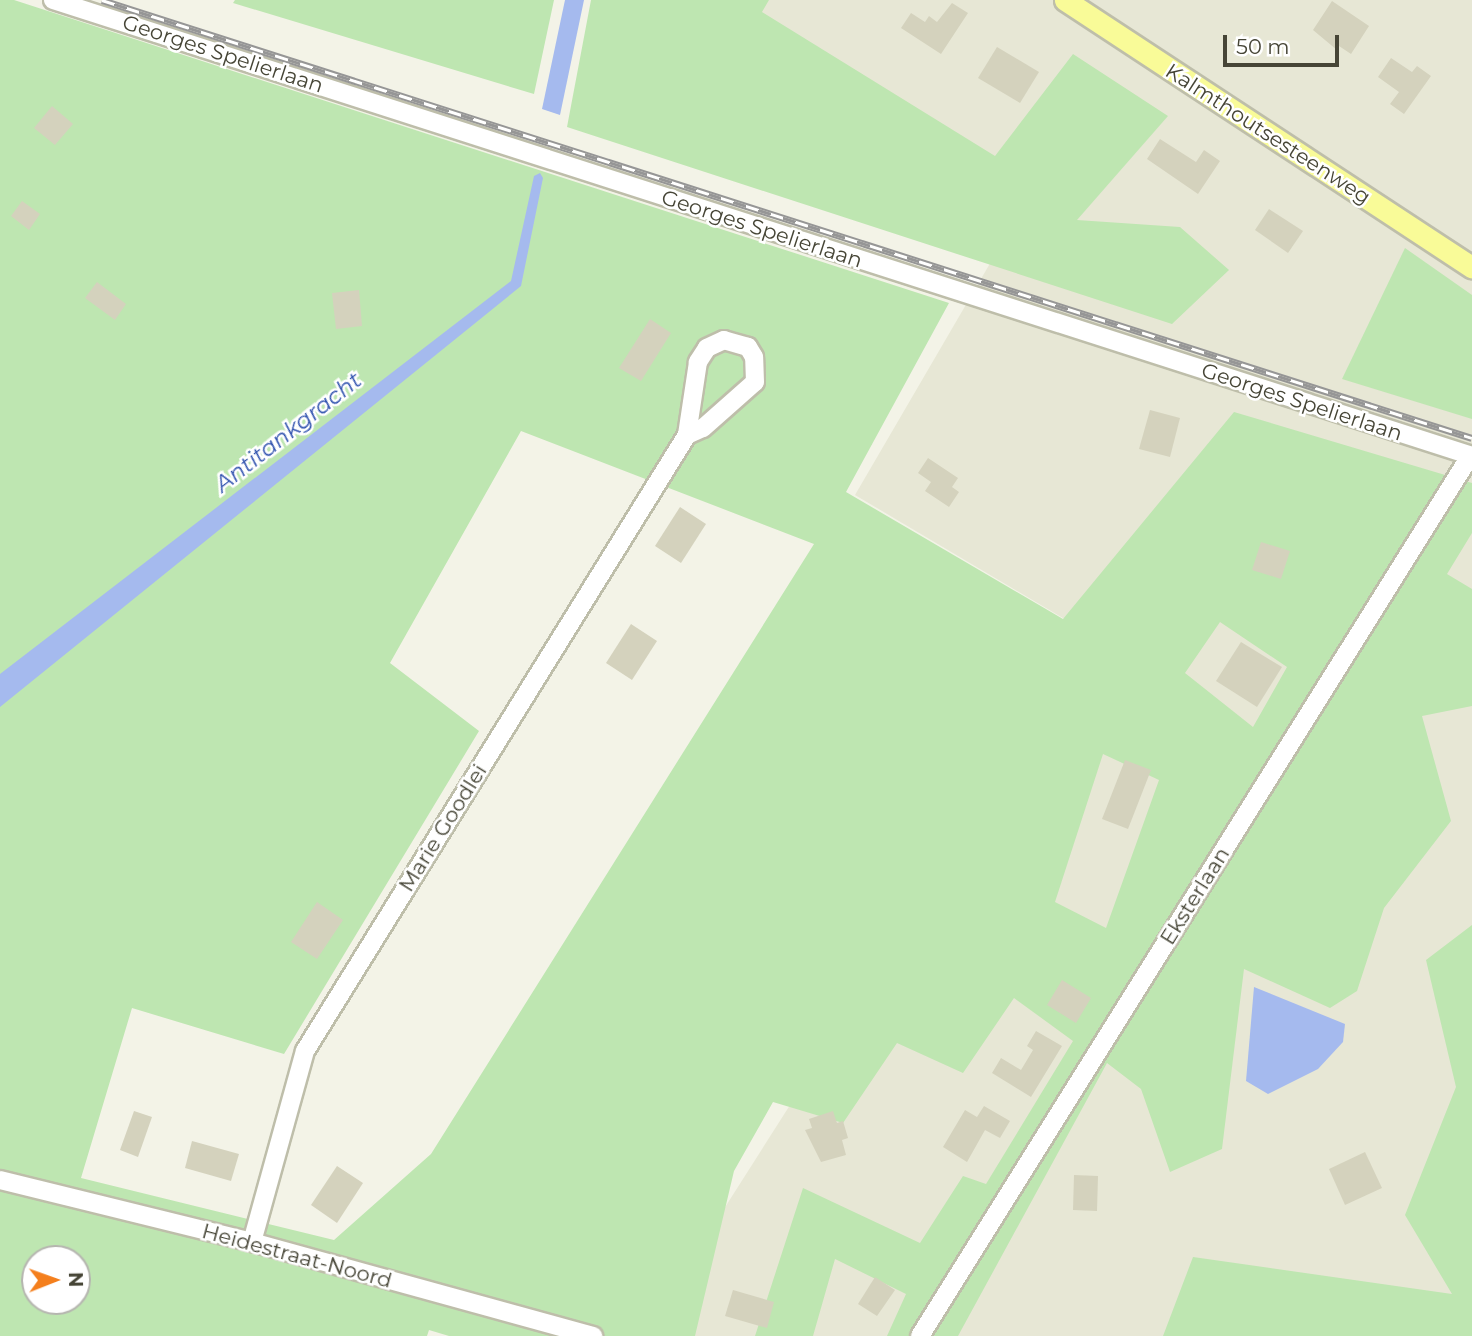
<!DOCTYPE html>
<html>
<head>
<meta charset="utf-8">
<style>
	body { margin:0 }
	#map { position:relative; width:1472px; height:1336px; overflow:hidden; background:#f3f3e7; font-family:Montserrat,sans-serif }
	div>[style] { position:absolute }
	.residential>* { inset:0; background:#e7e7d5 }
	.green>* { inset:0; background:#bee6b1 }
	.water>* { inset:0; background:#a5baee }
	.building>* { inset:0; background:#d4d2bd }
	.roads { filter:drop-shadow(2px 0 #bebeaa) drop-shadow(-2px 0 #bebeaa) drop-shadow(0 2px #bebeaa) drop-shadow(0 -2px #bebeaa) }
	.minor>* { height:18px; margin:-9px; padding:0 9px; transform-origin:9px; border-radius:9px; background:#fff }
	.major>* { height:21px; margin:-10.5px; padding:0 10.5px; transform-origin:10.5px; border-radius:10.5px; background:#f9fb98 }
	.rail>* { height:7px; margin-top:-3.5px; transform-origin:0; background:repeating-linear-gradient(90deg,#fff 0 13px,#969696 0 26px); box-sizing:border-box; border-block:2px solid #969696 }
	span { translate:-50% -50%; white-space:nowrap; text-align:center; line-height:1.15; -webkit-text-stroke:5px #fff; paint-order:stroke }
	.street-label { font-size:21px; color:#464536 }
	.water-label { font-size:23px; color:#3254af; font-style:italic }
	.north { position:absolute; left:21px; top:1245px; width:70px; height:70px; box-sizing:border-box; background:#fff; border:2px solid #b5b5af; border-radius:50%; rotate:89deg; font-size:19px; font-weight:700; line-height:28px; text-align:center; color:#464536 }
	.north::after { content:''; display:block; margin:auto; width:24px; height:32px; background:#f47f1d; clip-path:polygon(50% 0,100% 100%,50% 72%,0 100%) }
	.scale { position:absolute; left:1223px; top:35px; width:116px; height:32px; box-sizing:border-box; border:4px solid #464536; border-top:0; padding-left:9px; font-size:21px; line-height:24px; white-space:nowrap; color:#464536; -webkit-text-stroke:5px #fff; paint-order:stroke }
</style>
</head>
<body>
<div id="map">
	<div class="residential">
		<i style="clip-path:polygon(742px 0,1472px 0,1472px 1336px,643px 1336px,1090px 634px,855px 495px,992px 260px)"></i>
	</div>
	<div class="green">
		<i style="clip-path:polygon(evenodd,0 0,14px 0,949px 303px,846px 492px,1063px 619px,1234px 412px,1472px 483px,1472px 533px,1447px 574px,1472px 589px,1472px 706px,1422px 716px,1451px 821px,1384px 908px,1357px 991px,1330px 1008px,1244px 969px,1222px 1149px,1170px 1172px,1141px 1089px,1107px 1063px,958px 1336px,887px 1336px,906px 1294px,835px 1259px,813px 1336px,755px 1336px,803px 1188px,920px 1243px,963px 1176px,986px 1184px,1073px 1041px,1014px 998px,963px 1073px,897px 1043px,843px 1123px,773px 1102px,734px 1171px,695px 1336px,449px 1336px,429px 1330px,427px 1336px,0 1336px,0 0,521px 431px,814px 544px,431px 1154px,334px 1240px,81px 1178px,132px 1008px,284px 1054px,479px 731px,390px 663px,521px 431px,0 0,1220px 622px,1287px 667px,1253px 727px,1185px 673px,1220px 622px,0 0,1103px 754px,1159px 780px,1106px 928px,1055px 902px,1103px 754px,0 0,35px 1259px,77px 1259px,77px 1301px,35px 1301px,35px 1259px)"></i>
		<i style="clip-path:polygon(235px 0,554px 0,534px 94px,233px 3px)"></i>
		<i style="clip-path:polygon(591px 0,769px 0,762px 12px,995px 156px,1073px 54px,1168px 116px,1077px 220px,1180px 227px,1229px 270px,1172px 324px,567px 127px)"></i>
		<i style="clip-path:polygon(1405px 248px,1472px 295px,1472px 419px,1342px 379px)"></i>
		<i style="clip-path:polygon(1472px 925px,1472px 1336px,1163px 1336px,1193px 1257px,1452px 1294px,1405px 1215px,1456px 1087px,1426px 960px)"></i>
	</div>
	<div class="water">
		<i style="clip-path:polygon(565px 0,584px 0,560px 115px,542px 109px)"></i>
		<i style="clip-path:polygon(540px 173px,543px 178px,521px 286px,0 707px,0 674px,511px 281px,534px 176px)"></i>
		<i style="clip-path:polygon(1254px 987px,1345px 1024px,1343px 1042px,1318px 1069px,1268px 1094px,1246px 1081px)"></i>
	</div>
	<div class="building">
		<i style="clip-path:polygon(1332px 1px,1369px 26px,1351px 54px,1339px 46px,1337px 50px,1313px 30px)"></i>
		<i style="clip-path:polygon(952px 3px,968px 13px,941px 54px,901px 28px,911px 13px,925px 22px,929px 16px,937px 22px)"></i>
		<i style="clip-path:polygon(997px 47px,1039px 72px,1020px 103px,978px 78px)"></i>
		<i style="clip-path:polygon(1391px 58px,1412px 72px,1417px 66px,1431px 76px,1404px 114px,1390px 104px,1399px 92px,1378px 77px)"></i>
		<i style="clip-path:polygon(52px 106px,73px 124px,55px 145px,34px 128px)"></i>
		<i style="clip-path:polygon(1160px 139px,1196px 162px,1204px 150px,1220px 161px,1198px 194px,1147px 159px)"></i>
		<i style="clip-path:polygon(22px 201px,40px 214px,29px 230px,11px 216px)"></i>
		<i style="clip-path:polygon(1269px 209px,1303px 231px,1288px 253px,1255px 230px)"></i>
		<i style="clip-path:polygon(97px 282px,126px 304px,115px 320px,85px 298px)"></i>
		<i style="clip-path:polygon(359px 290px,362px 326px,336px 329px,332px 293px)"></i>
		<i style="clip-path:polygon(650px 319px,671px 333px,641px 381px,619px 368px)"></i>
		<i style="clip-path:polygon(1150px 410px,1180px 418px,1170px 457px,1139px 449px)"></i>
		<i style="clip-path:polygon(928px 458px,958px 478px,952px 487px,959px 492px,949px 507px,925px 491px,931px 482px,918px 473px)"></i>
		<i style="clip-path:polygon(680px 507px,706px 524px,681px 563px,655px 546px)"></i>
		<i style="clip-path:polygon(1261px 542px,1290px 551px,1281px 579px,1252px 570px)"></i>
		<i style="clip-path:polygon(631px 624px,657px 641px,632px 680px,606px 663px)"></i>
		<i style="clip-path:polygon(1241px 642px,1282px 667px,1257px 707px,1216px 681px)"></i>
		<i style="clip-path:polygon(1125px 760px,1151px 770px,1128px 829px,1102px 819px)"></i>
		<i style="clip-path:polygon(317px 902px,343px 920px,317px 959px,291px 942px)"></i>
		<i style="clip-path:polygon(1062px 980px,1091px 998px,1076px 1023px,1047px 1005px)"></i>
		<i style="clip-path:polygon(1036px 1031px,1062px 1046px,1031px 1097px,992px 1073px,1001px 1058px,1021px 1070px,1033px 1050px,1027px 1046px)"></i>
		<i style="clip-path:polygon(984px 1106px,1010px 1121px,1000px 1138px,985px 1130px,967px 1162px,943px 1147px,965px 1110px,977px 1117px)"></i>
		<i style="clip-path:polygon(134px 1111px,152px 1117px,138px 1157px,120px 1150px)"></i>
		<i style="clip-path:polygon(833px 1111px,837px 1123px,843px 1121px,848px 1138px,842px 1140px,846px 1155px,821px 1162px,805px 1130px,812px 1128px,809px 1119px)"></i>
		<i style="clip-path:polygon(192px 1141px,239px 1154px,231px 1181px,185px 1168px)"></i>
		<i style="clip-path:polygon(1365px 1152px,1382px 1188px,1345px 1205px,1329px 1169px)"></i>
		<i style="clip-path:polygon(337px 1166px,363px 1183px,337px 1223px,311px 1205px)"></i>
		<i style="clip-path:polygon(1074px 1175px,1098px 1176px,1097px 1211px,1073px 1210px)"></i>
		<i style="clip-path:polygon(875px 1277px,895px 1290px,877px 1316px,858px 1304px)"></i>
		<i style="clip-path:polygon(733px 1290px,774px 1302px,767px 1328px,725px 1316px)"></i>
	</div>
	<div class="roads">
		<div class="minor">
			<i style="left:53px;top:0;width:1490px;rotate:17.81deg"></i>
			<i style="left:0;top:1180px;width:260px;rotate:13.8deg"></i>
			<i style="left:252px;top:1242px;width:354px;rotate:15.4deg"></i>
			<i style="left:252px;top:1242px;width:198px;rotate:-74.5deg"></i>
			<i style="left:305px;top:1051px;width:725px;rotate:-58.2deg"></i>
			<i style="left:687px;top:435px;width:17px;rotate:-24deg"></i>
			<i style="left:703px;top:428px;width:69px;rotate:-41.5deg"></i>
			<i style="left:755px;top:382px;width:25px;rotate:-92deg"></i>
			<i style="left:754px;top:357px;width:12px;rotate:-121deg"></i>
			<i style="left:748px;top:347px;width:25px;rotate:-164deg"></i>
			<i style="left:724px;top:340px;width:19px;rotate:155deg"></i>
			<i style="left:707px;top:348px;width:17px;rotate:123deg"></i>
			<i style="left:698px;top:362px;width:74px;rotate:98.6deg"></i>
			<i style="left:920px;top:1336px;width:1038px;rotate:-57.99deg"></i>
		</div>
		<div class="major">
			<i style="left:1065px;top:0;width:487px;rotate:33.3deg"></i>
		</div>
	</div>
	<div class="rail">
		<i style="left:102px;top:0;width:1438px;rotate:17.73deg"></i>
	</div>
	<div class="street-label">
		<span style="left:223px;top:54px;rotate:18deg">Georges Spelierlaan</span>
		<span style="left:1268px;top:134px;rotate:33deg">Kalmthoutsesteenweg</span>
		<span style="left:762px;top:229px;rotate:18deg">Georges Spelierlaan</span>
		<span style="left:1302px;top:402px;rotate:18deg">Georges Spelierlaan</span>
		<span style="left:443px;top:828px;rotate:-58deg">Marie Goodlei</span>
		<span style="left:1195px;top:896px;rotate:-58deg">Eksterlaan</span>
		<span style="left:297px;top:1256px;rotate:15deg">Heidestraat-Noord</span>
	</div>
	<div class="water-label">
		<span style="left:288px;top:432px;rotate:-38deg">Antitankgracht</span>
	</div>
	<div class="north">N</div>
	<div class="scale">50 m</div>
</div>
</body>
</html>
